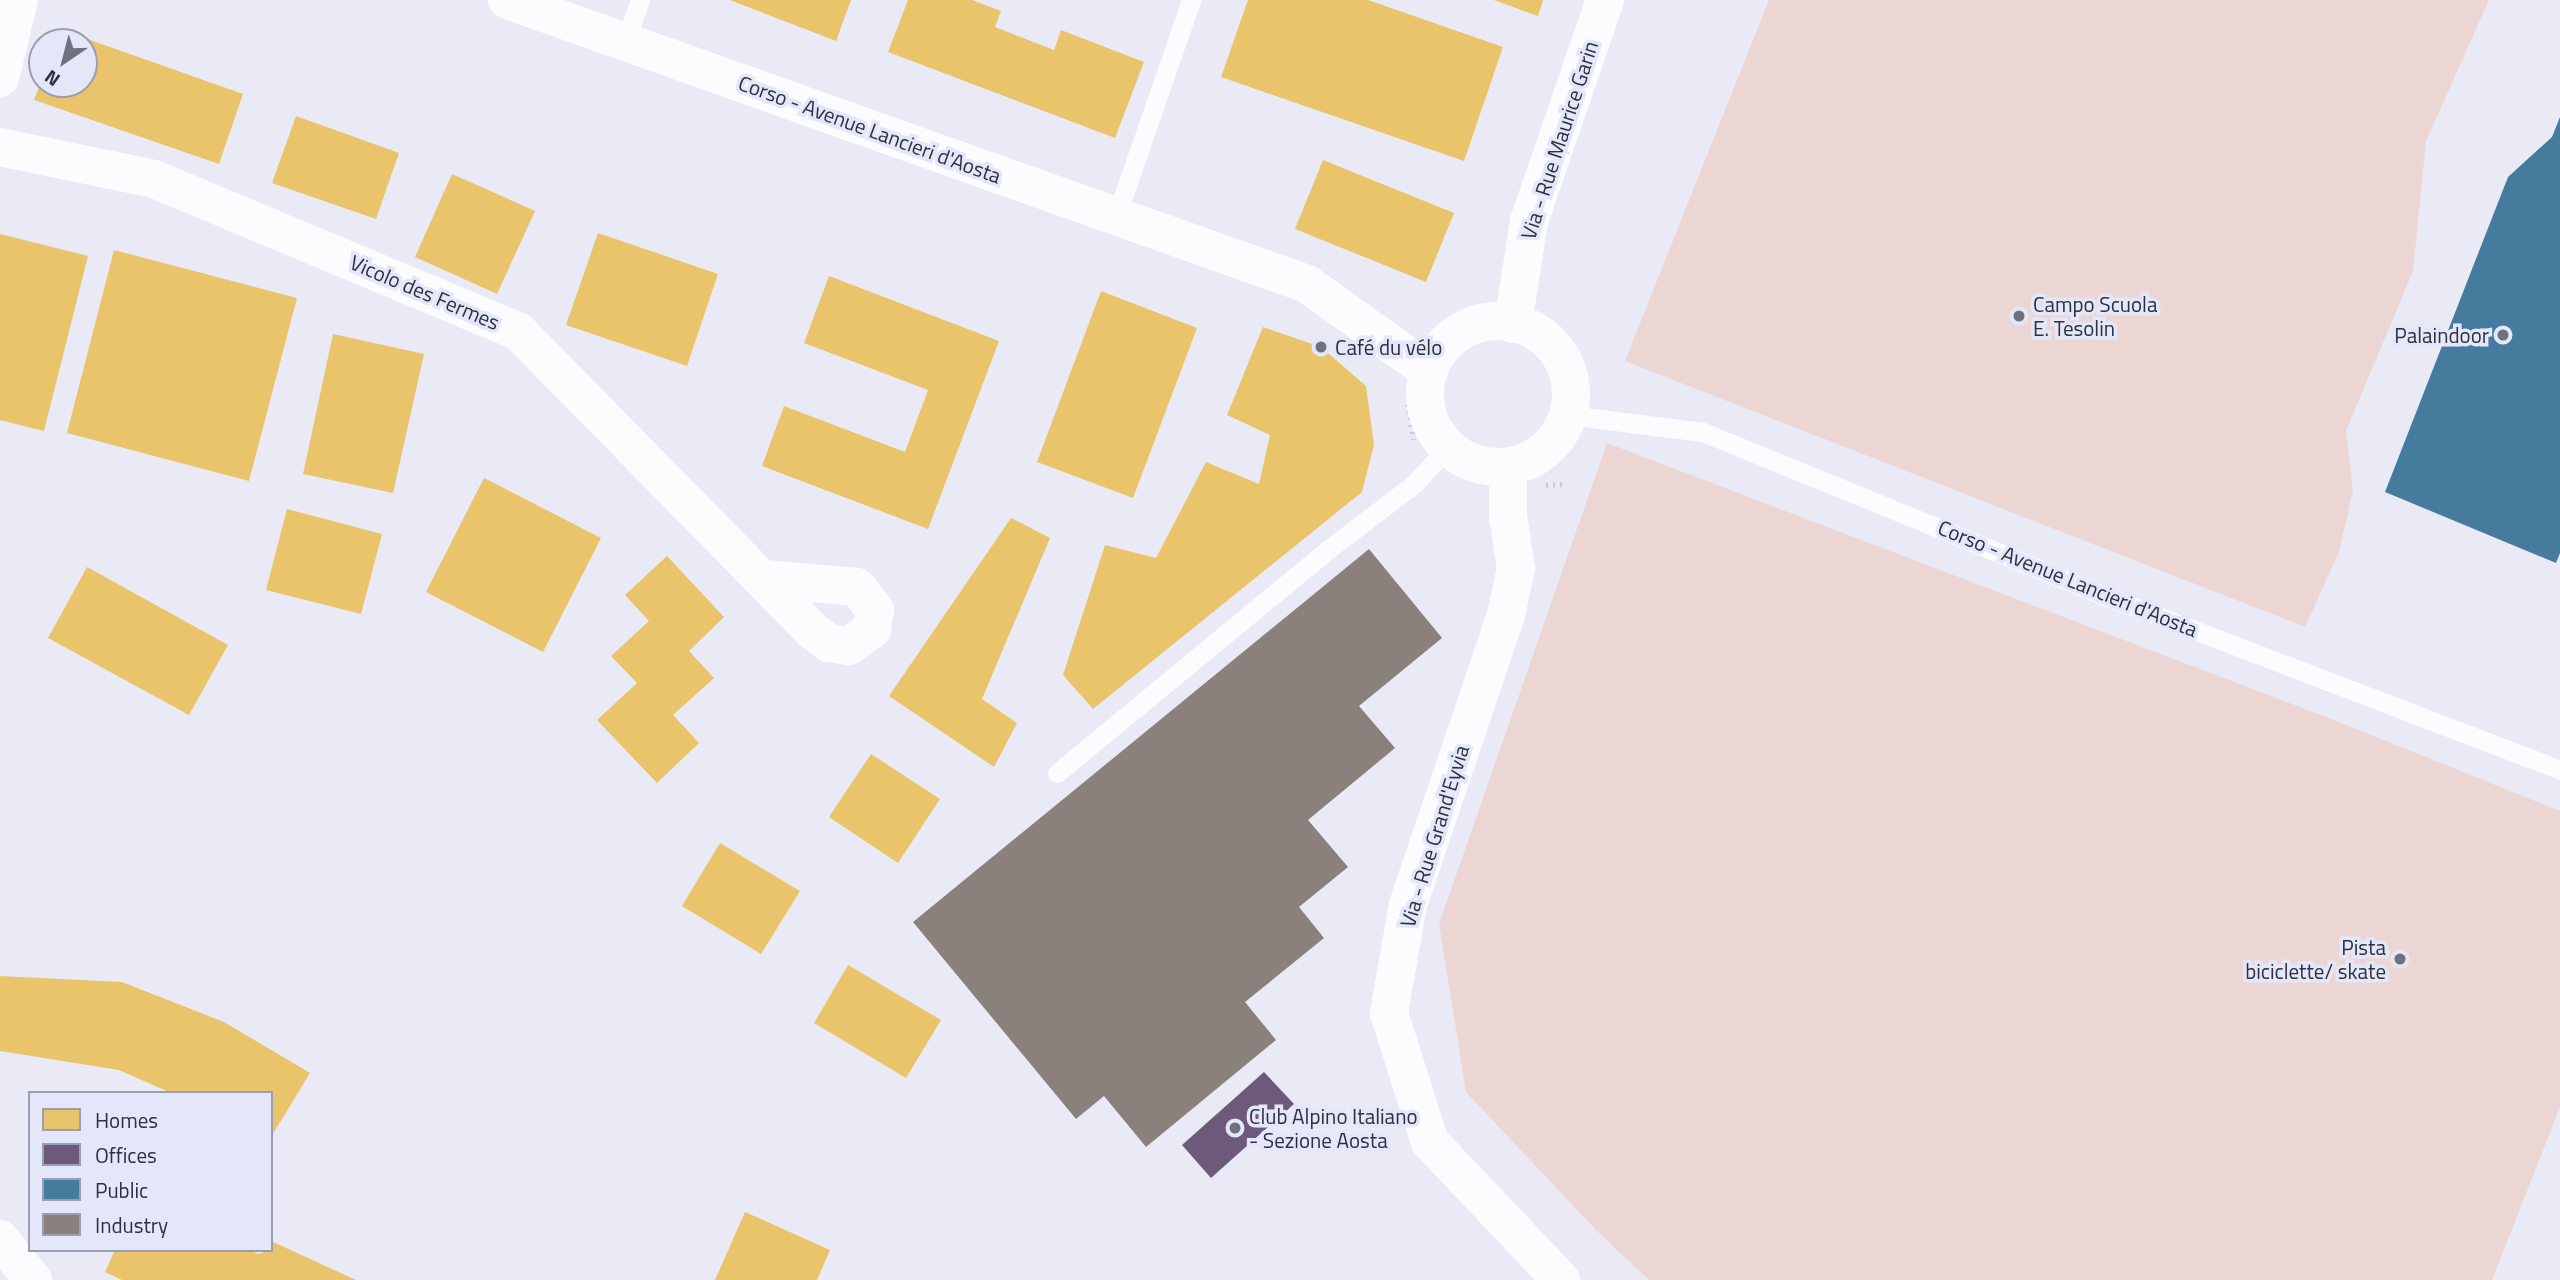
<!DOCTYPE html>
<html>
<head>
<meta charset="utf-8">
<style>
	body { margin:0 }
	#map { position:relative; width:2560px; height:1280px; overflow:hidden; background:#e9eaf5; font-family:"Titillium Web",sans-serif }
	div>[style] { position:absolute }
	.green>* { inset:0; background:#ecd6d3 }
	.homes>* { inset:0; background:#e9c46a }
	.offices>* { inset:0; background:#6d597a }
	.public>* { inset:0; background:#457b9d }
	.industry>* { inset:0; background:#8a817c }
	.path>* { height:4.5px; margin-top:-2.25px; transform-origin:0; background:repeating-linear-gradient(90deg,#cbcbcf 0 2px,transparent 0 7px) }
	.lane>* { height:19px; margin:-9.5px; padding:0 9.5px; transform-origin:9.5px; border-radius:9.5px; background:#fcfcfe }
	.street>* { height:38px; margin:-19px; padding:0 19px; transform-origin:19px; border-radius:19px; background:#fcfcfe }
	.street>.ring { margin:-19px; padding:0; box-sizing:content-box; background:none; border:38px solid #fcfcfe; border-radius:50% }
	.dots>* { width:19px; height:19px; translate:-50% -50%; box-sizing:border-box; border:4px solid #e4e7fa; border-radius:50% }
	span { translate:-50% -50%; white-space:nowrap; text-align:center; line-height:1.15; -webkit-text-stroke:7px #e4e7fa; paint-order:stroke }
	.street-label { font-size:21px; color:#2e303c }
	.poi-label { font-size:21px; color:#2e303c }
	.left { translate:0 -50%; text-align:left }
	.right { translate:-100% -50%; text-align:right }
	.legend { position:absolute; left:28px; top:1091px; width:245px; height:161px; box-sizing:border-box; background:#e4e7fa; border:2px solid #9b9eae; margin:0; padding:9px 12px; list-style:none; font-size:21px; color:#2e303c }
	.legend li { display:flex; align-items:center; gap:14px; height:35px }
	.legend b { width:35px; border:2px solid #9b9eae }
	.north { position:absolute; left:28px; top:28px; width:70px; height:70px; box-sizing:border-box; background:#e4e7fa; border:2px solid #9b9eae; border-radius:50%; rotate:215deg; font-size:19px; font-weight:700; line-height:28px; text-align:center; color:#2e303c }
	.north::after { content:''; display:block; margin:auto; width:24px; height:32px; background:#6f717d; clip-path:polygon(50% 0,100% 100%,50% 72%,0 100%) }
</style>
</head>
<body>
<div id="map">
	<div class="green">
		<i style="clip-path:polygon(1769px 0,2489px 0,2426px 141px,2413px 271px,2346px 431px,2353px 491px,2339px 552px,2305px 627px,1625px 361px)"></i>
		<i style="clip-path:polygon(1607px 443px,2331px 719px,2560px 811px,2560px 1107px,2492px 1280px,1649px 1280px,1597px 1231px,1466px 1092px,1439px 924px)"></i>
	</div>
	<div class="homes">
		<i style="clip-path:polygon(730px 0,851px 0,836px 41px)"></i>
		<i style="clip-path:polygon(908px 0,972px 0,1001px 11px,995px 27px,1054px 50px,1061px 30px,1144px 62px,1115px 138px,888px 52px)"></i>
		<i style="clip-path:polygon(1248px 0,1368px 0,1503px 47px,1464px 161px,1221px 77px)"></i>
		<i style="clip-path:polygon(1494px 0,1543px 0,1538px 16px)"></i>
		<i style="clip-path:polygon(59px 29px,243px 94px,219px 164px,34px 100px,42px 79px,42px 84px,84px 84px,84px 42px,54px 42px)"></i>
		<i style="clip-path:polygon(296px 116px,399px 153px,376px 219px,272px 183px)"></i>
		<i style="clip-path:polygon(1323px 160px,1454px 213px,1426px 282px,1295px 229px)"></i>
		<i style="clip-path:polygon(452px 174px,535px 211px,497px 294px,415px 257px)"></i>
		<i style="clip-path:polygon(598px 233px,718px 274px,687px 366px,566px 325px)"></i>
		<i style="clip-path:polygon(0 234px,88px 256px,44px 431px,0 420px)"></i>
		<i style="clip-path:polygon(114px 250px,297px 298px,249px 481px,67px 433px)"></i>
		<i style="clip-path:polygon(829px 276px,999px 341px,928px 529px,762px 466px,784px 406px,905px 452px,928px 390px,804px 343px)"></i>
		<i style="clip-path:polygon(1101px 291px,1197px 328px,1133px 498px,1037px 462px)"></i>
		<i style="clip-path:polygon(1263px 327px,1321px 347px,1366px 386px,1374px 445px,1362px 492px,1093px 709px,1063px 675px,1105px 545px,1156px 558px,1206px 462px,1259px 484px,1270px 435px,1227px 415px)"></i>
		<i style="clip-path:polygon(333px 334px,424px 354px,393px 493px,303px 474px)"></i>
		<i style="clip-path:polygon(484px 478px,601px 538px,543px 652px,426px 592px)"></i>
		<i style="clip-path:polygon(287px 509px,382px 534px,361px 614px,266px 590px)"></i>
		<i style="clip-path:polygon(1011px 518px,1050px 538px,982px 699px,1017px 723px,994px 767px,889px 696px)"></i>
		<i style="clip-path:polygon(667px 556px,724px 617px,689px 651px,714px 678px,673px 715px,699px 743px,657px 783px,597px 720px,637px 683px,611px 656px,649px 621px,625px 595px)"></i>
		<i style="clip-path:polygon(87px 567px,228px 645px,189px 715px,48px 638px)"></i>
		<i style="clip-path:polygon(871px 754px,940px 799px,898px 863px,829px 817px)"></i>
		<i style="clip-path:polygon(720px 843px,800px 891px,761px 954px,682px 906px)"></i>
		<i style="clip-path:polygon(848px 965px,941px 1020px,906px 1078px,814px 1023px)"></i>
		<i style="clip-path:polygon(0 976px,122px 982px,224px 1022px,310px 1073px,271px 1137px,271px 1093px,171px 1093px,119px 1070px,0 1051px)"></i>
		<i style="clip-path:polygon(745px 1212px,830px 1250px,817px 1280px,715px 1280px)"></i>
		<i style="clip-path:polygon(271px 1241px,356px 1280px,122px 1280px,105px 1272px,115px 1250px,250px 1250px,258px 1254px,271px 1250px)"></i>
	</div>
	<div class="offices">
		<i style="clip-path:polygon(1264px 1072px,1294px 1104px,1211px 1178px,1182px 1145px)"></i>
	</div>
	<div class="public">
		<i style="clip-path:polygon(2560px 117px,2560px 553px,2556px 563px,2385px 492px,2508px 177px,2552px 137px)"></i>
	</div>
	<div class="industry">
		<i style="clip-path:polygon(1369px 549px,1442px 638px,1359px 706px,1395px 748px,1308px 820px,1348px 867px,1299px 907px,1324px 938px,1245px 1002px,1276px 1040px,1146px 1147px,1104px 1096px,1076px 1119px,913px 922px)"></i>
	</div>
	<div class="path">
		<i style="left:1408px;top:404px;width:36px;rotate:81deg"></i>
		<i style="left:1546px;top:485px;width:16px;rotate:-4deg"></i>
	</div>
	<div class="lane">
		<i style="left:625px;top:41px;width:44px;rotate:-69.9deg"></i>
		<i style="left:1116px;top:217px;width:230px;rotate:-70.9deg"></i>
		<i style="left:1568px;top:415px;width:136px;rotate:7.2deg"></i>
		<i style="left:1703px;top:432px;width:434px;rotate:22.2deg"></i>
		<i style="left:2105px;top:596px;width:487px;rotate:20.9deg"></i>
		<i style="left:1057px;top:773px;width:354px;rotate:-39.5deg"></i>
		<i style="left:1330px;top:548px;width:106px;rotate:-37.3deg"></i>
		<i style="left:1414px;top:484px;width:52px;rotate:-47.4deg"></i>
	</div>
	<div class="street">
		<i style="left:507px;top:0;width:849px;rotate:19.54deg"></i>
		<i style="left:1307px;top:284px;width:150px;rotate:35.5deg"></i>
		<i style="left:0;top:78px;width:80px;rotate:-76.3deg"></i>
		<i style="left:0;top:147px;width:157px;rotate:11.7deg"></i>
		<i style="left:154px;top:179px;width:396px;rotate:22.7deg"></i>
		<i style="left:519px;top:332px;width:419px;rotate:45.5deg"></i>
		<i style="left:813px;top:631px;width:20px;rotate:37deg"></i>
		<i style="left:829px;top:643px;width:20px;rotate:9deg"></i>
		<i style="left:849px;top:646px;width:29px;rotate:-36deg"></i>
		<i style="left:872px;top:629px;width:19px;rotate:-81deg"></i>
		<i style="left:875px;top:610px;width:29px;rotate:-128deg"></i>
		<i style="left:857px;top:587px;width:92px;rotate:-175deg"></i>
		<i class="ring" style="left:1425px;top:321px;width:108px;height:108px"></i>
		<i style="left:1513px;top:324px;width:104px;rotate:-81.2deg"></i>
		<i style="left:1529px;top:221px;width:234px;rotate:-71deg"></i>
		<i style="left:1508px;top:467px;width:49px;rotate:90deg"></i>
		<i style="left:1508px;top:516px;width:53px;rotate:81.3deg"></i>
		<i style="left:1516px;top:568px;width:48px;rotate:102deg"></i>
		<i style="left:1506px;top:615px;width:305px;rotate:108.7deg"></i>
		<i style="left:1408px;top:904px;width:111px;rotate:99.9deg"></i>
		<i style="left:1389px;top:1013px;width:135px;rotate:72.4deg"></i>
		<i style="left:1430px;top:1142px;width:190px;rotate:46.5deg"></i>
		<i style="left:0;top:1239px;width:53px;rotate:51.2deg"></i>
	</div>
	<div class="dots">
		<i style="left:2019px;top:316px;background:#6f717d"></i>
		<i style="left:2503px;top:335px;background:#6f717d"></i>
		<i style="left:1321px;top:347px;background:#6f717d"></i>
		<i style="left:2400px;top:959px;background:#6f717d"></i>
		<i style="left:1235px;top:1128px;background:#6f717d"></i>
	</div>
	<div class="street-label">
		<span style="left:870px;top:129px;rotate:20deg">Corso - Avenue Lancieri d'Aosta</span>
		<span style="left:1559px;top:140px;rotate:-72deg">Via - Rue Maurice Garin</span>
		<span style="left:425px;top:292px;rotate:23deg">Vicolo des Fermes</span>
		<span style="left:2068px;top:578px;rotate:22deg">Corso - Avenue Lancieri d'Aosta</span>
		<span style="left:1434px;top:836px;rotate:-73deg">Via - Rue Grand'Eyvia</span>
	</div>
	<div class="poi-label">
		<span class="left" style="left:2033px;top:316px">Campo Scuola<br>E. Tesolin</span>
		<span class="right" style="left:2489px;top:335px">Palaindoor</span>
		<span class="left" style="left:1335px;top:347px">Café du vélo</span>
		<span class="right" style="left:2386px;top:959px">Pista<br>biciclette/ skate</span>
		<span class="left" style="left:1249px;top:1128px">Club Alpino Italiano<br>- Sezione Aosta</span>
	</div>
	<ul class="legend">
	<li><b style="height:19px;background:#e9c46a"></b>Homes</li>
	<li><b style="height:19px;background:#6d597a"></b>Offices</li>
	<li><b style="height:19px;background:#457b9d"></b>Public</li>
	<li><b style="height:19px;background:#8a817c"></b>Industry</li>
	</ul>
	<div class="north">N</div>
</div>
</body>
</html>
